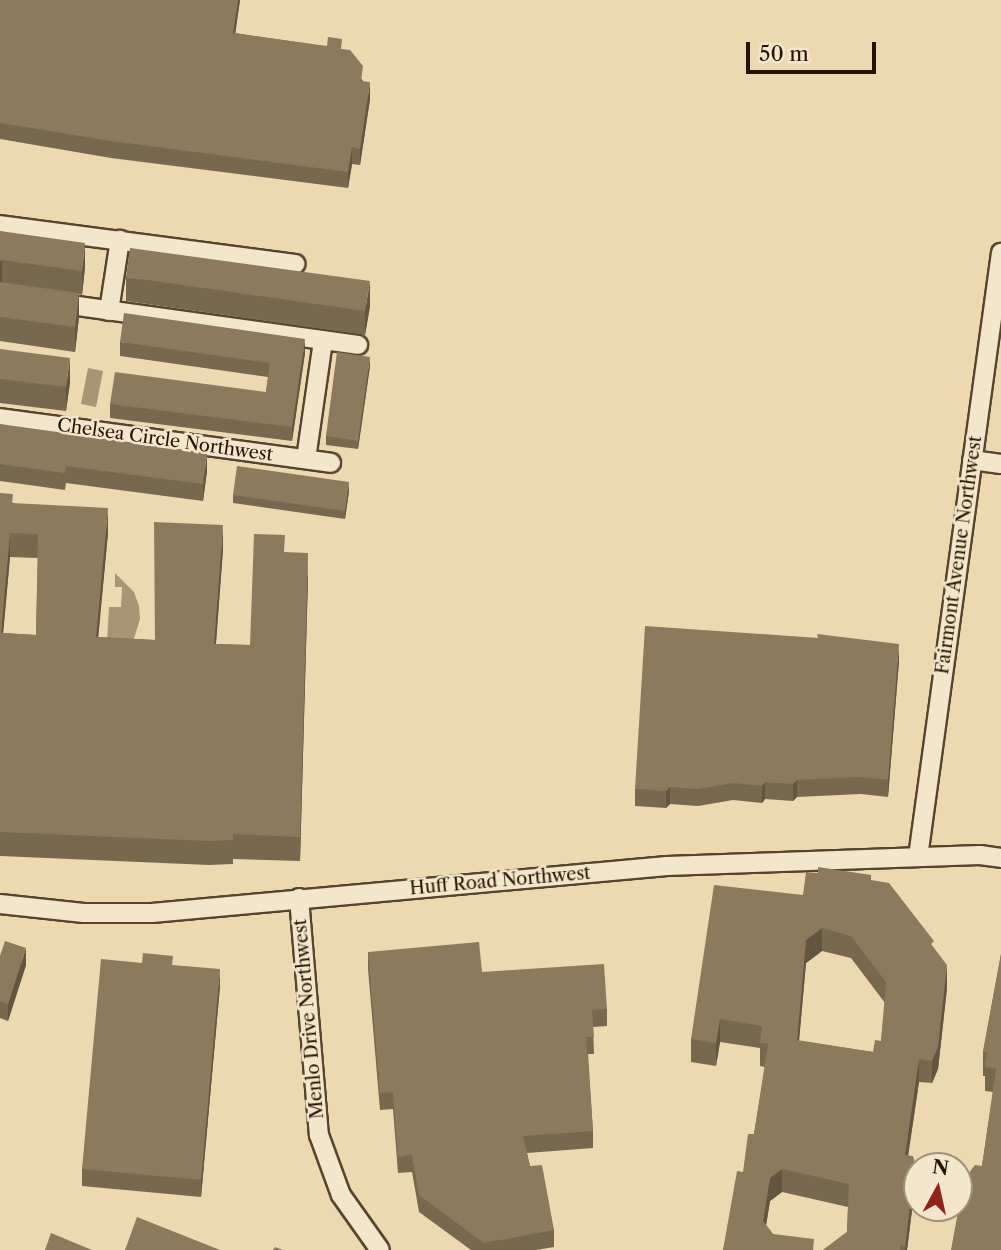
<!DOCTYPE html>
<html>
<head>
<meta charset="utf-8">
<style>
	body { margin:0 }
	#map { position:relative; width:1001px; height:1250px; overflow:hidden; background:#ecd8b1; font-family:"Libre Caslon Text",serif }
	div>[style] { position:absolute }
	.water>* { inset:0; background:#a99576 }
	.roads { filter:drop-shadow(2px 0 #58442e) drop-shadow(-2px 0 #58442e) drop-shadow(0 2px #58442e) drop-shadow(0 -2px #58442e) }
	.minor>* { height:18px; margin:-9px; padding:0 9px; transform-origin:9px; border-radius:9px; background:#f3e6cc }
	.wall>* { inset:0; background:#796850 }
	.shaded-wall>* { inset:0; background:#635541 }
	.building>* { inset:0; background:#8d795d }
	span { translate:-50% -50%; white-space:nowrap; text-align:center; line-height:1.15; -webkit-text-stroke:5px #f3e6cc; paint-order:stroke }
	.street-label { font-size:18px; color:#271202 }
	.north { position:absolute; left:903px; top:1152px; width:70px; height:70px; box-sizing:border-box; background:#f3e6cc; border:2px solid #a1917b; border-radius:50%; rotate:8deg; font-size:19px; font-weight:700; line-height:28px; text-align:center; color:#271202 }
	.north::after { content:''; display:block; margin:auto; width:24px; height:32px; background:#8f2418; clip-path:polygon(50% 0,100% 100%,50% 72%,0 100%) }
	.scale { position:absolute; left:746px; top:42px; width:130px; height:32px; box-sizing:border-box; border:4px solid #271202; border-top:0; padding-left:9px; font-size:21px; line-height:24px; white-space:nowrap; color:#271202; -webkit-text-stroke:5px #f3e6cc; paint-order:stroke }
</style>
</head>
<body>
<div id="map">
	<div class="water">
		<i style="clip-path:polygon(88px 368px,103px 371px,96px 407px,81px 404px)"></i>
		<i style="clip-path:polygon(115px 573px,134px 592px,139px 606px,140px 619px,133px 642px,107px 641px,109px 607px,121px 607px,122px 587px,115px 587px)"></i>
	</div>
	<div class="roads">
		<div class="minor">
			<i style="left:0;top:225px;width:298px;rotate:7.5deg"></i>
			<i style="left:56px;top:303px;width:305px;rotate:7.9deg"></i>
			<i style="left:109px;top:311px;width:72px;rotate:-81.2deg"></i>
			<i style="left:0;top:418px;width:334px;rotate:7.7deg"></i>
			<i style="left:306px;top:459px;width:119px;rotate:-81.8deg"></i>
			<i style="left:972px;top:460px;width:29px;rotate:8deg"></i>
			<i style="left:918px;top:857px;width:610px;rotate:-82.18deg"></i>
			<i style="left:299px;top:898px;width:238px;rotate:85.2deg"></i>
			<i style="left:319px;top:1135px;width:64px;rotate:69.9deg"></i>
			<i style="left:341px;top:1195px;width:67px;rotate:54.7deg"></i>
			<i style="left:0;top:904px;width:84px;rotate:6.1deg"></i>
			<i style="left:84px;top:913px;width:68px"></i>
			<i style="left:152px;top:913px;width:517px;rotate:-5.21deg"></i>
			<i style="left:667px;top:866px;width:313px;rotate:-2deg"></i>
			<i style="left:980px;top:855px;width:21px;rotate:8deg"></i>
		</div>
	</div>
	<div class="wall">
		<i style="clip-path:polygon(0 0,240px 0,235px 33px,342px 49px,363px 81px,370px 99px,360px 165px,352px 164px,348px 188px,111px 158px,0 139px)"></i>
		<i style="clip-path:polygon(0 231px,85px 267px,82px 295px,79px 294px,79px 317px,75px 352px,0 341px)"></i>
		<i style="clip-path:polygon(126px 277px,370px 306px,365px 335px,126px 301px)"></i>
		<i style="clip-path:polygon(120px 342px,305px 353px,292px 441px,110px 418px,110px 404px,266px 392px,268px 377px,120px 356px)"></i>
		<i style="clip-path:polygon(0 349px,70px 382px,66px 411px,0 403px)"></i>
		<i style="clip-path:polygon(370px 366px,358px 449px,326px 445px,326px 436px)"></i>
		<i style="clip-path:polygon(0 424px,207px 471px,203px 501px,66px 483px,65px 490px,0 481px)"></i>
		<i style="clip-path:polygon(349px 491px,345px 519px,233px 503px,233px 495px)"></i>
		<i style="clip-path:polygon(evenodd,0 493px,13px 503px,108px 533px,98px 637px,155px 640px,223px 549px,216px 644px,250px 645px,285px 552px,308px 577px,300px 861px,233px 859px,233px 864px,209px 865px,0 856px,0 493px,10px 557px,38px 558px,36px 635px,3px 633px,10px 557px)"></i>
		<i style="clip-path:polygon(899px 661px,888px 797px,861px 794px,797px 797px,793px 801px,765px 799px,762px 803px,733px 800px,698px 806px,670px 804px,666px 808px,635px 806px,635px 789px)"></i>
		<i style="clip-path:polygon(evenodd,871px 880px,934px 949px,947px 988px,938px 1069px,932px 1083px,919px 1082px,908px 1155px,915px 1186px,907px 1250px,823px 1250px,847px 1232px,848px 1207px,782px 1192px,770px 1201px,766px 1225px,773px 1234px,814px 1250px,723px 1250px,754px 1134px,765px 1067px,760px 1066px,760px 1048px,720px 1042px,716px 1066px,691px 1062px,691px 1039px,803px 895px,871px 880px,822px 951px,851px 958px,885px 1003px,881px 1041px,873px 1052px,799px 1041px,806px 963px,822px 951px)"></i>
		<i style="clip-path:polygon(368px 952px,482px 972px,607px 1009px,607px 1026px,593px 1027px,594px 1054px,588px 1054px,593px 1131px,593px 1148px,527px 1153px,530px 1166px,554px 1230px,554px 1247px,536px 1250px,471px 1250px,419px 1212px,412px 1172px,398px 1173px,393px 1109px,380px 1110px,368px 969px)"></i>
		<i style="clip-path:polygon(1001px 954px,1001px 1250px,982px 1166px,993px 1092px,985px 1091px,985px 1076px,983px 1076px,983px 1052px)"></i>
		<i style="clip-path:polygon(0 956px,26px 965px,8px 1021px,0 1018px)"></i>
		<i style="clip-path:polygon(142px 963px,173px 965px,220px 986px,201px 1197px,82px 1186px,82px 1169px)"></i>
	</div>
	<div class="shaded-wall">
		<i style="clip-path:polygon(238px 0,240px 0,233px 50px,233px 33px)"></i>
		<i style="clip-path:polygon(370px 82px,370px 99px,360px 165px,360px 149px)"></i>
		<i style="clip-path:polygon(352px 147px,352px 164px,348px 188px,348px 172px)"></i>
		<i style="clip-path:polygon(85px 243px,85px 267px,82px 295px,82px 271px)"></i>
		<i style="clip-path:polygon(2px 260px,2px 284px,0 285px,0 261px)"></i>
		<i style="clip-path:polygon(370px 281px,370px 306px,365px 335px,365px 311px)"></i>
		<i style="clip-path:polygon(79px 293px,79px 317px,75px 352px,75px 327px)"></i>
		<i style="clip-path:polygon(305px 339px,305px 353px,292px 441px,292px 427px)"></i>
		<i style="clip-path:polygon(370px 357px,370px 366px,358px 449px,358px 441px)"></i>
		<i style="clip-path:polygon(70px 358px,70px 382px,66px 411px,66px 387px)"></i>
		<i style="clip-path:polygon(207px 453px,207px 471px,203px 501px,203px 484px)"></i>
		<i style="clip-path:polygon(349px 482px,349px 491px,345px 519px,345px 511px)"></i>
		<i style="clip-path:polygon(108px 508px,108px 533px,96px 661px,96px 637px)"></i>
		<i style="clip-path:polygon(223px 525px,223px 549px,214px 668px,214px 644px)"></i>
		<i style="clip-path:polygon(10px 533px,10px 557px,1px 657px,1px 633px)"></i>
		<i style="clip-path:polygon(308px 553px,308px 577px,300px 861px,300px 837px)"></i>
		<i style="clip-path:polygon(899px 644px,899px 661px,888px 797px,888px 780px)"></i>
		<i style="clip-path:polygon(797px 780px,797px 797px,793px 801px,793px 784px)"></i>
		<i style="clip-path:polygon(765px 782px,765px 799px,762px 803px,762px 786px)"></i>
		<i style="clip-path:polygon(670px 787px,670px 804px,666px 808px,666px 791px)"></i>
		<i style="clip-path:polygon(822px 928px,822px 951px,806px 963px,797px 1063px,797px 1040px,806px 940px)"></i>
		<i style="clip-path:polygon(26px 948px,26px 965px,8px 1021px,8px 1004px)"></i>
		<i style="clip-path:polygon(947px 965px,947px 988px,938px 1069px,932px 1083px,932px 1061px)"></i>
		<i style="clip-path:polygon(220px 969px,220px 986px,201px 1197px,201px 1180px)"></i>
		<i style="clip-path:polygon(720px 1019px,720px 1042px,716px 1066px,716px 1043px)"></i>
		<i style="clip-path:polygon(919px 1059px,919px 1082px,905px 1177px,905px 1155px)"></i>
		<i style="clip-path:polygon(915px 1163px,915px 1186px,907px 1250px,905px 1250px)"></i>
		<i style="clip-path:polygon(782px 1169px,782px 1192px,770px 1201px,763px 1244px,763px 1221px,770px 1178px)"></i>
	</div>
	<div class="building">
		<i style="clip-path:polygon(0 0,238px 0,233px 33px,327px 46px,328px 37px,342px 39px,341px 49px,350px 50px,363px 66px,361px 81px,370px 82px,360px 149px,352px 147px,348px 172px,111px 141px,0 123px)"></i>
		<i style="clip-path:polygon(0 231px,85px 243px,82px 271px,2px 260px,0 261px)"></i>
		<i style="clip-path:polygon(130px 248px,370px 281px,365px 311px,126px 277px)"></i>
		<i style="clip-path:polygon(0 282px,79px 293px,75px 327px,0 317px)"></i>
		<i style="clip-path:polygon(124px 313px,305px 339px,292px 427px,110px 404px,115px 372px,266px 392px,270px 363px,120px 342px)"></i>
		<i style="clip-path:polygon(0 349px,70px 358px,66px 387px,0 379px)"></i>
		<i style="clip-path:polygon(337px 352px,370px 357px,358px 441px,326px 436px)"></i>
		<i style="clip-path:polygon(0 424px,207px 453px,203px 484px,66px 466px,65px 473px,0 464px)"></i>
		<i style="clip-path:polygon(237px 466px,349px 482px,345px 511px,233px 495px)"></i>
		<i style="clip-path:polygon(evenodd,0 493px,13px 494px,12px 503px,108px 508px,96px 637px,155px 640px,154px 522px,223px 525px,214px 644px,250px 645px,254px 534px,285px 535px,284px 552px,308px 553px,300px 837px,233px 834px,233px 840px,209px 841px,0 832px,0 493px,10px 533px,38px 534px,36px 635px,1px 633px,10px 533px)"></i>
		<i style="clip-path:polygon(645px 626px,818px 638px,817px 634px,899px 644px,888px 780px,861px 777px,797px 780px,793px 784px,765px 782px,762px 786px,733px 783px,698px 789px,670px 787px,666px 791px,635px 789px)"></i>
		<i style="clip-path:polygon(evenodd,818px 867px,871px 875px,871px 880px,889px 883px,934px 941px,931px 944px,947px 965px,938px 1047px,932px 1061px,919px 1059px,905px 1155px,913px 1156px,915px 1163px,905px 1246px,900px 1245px,900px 1250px,823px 1250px,847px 1232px,849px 1184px,782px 1169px,770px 1178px,763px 1221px,773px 1234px,814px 1239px,813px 1250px,723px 1250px,737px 1171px,743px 1172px,748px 1134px,754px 1134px,768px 1044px,760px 1043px,762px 1026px,720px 1019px,716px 1043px,691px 1039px,714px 885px,803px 895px,806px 872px,818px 873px,818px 867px,822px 928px,851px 936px,886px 982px,881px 1041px,875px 1040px,873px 1052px,797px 1040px,806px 940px,822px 928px)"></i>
		<i style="clip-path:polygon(5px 941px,26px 948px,8px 1004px,0 1001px,0 956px)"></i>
		<i style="clip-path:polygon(479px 942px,482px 972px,604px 964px,607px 1009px,592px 1010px,594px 1037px,586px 1037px,593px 1131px,523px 1136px,530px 1166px,542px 1165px,554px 1230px,484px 1243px,419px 1195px,412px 1155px,398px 1157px,393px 1092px,380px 1093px,368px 952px)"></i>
		<i style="clip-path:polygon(143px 953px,173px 956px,172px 965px,220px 969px,201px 1180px,82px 1169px,101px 959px,142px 963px)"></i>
		<i style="clip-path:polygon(1001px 954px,1001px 1250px,951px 1250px,964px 1179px,975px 1165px,982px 1166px,996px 1069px,985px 1067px,987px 1052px,983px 1052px)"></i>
		<i style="clip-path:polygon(137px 1217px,220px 1250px,125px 1250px)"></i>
		<i style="clip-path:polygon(51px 1233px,92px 1250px,45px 1250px)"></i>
		<i style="clip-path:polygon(275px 1247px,283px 1250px,273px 1250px)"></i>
	</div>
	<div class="street-label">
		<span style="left:165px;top:440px;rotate:8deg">Chelsea Circle Northwest</span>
		<span style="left:959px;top:555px;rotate:-82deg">Fairmont Avenue Northwest</span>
		<span style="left:500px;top:881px;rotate:-5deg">Huff Road Northwest</span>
		<span style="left:309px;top:1019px;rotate:-95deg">Menlo Drive Northwest</span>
	</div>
	<div class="north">N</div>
	<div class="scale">50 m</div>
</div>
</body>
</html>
